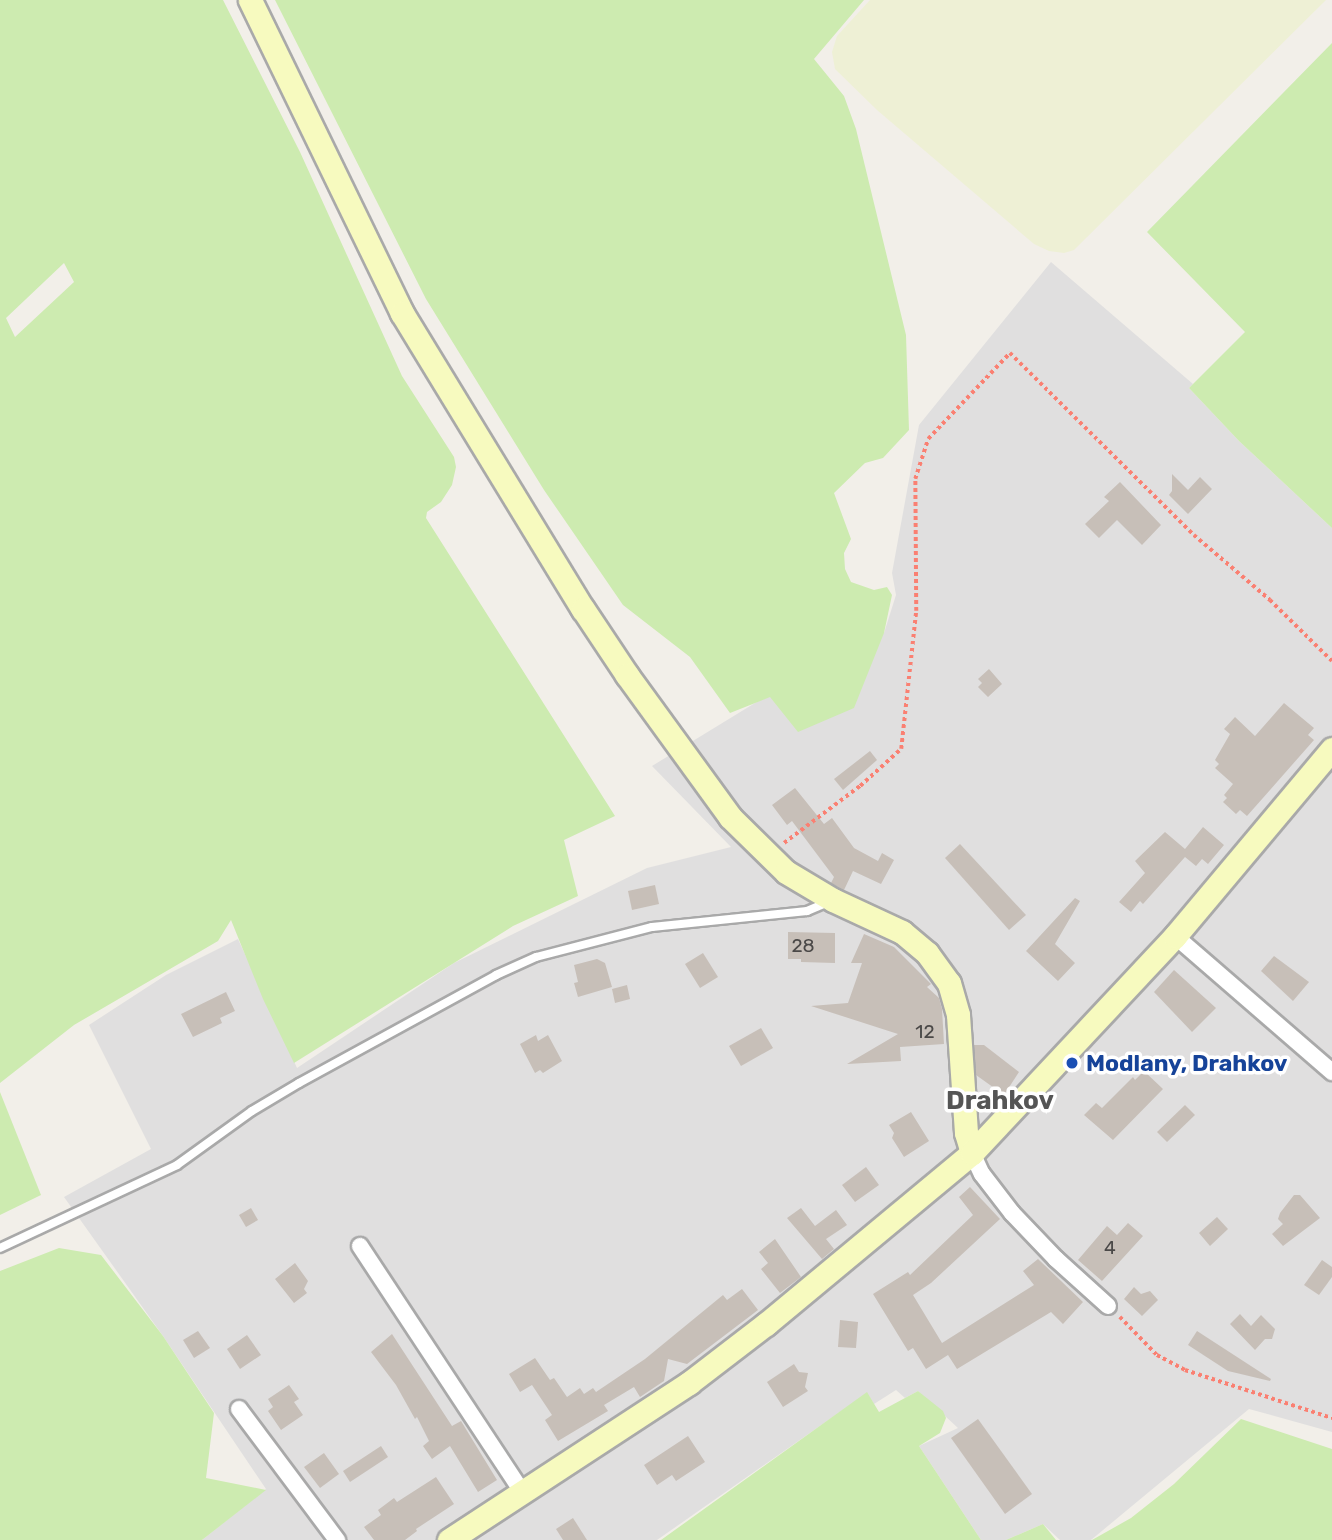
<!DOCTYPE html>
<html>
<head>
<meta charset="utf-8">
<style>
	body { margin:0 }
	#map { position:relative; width:1332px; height:1540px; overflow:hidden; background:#f2efe9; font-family:Rubik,sans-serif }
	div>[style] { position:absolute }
	.residential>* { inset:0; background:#e0dfdf }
	.farmland>* { inset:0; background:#eef0d5 }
	.grass>* { inset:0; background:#cdebb0 }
	.building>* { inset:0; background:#c7bfb8 }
	.path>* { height:3.5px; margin-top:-1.75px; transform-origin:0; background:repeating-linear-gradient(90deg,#fa8072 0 3.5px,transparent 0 7px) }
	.roads { filter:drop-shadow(2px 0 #a9a9a9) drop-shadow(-2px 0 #a9a9a9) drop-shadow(0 2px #a9a9a9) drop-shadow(0 -2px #a9a9a9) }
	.lane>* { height:8px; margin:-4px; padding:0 4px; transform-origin:4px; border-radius:4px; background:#fff }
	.street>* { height:16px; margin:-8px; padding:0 8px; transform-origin:8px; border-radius:8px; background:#fff }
	.secondary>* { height:23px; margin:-11.5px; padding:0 11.5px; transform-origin:11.5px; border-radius:11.5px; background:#f7fabf }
	.dots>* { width:19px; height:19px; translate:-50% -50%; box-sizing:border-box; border:4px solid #fff; border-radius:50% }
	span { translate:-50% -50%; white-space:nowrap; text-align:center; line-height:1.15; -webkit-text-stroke:7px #fff; paint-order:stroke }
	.number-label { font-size:19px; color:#4b4948 }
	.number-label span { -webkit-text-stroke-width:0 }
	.transit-label { font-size:23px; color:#164399; font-weight:700 }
	.left { translate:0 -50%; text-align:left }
	.quarter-label { font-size:26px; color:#555; font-weight:700 }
</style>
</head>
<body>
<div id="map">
	<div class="residential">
		<i style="clip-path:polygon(1051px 262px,1193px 384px,1189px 388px,1239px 441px,1332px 528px,1332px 1432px,1249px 1409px,1091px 1540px,1060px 1540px,1043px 1524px,1006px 1540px,981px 1540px,919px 1446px,958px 1428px,918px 1391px,905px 1398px,896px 1390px,874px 1404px,867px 1393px,657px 1540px,202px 1540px,266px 1489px,163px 1336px,64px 1197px,151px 1149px,89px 1025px,166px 975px,238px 939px,297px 1068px,454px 963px,647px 868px,731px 847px,652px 766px,755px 703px,884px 633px,896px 595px,892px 573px,919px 425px)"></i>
	</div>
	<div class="farmland">
		<i style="clip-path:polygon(870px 0,1326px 0,1074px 250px,1064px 253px,1049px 251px,1034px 244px,877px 110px,835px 69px,832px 52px,837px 36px)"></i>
	</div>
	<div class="grass">
		<i style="clip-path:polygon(evenodd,0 0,223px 0,300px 152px,402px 376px,454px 457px,456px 467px,452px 485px,441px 502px,427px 512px,426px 518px,615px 816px,564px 840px,578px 896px,513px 926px,294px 1063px,263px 999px,231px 920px,218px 941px,74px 1025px,0 1083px,0 0,64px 263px,74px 282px,15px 337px,6px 318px,64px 263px)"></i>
		<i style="clip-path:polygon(275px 0,864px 0,814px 59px,844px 96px,856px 129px,906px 335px,909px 430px,883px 458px,865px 463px,834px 493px,851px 539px,844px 553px,845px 569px,851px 582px,874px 590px,887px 587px,892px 595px,884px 633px,854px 708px,798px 732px,770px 697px,730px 713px,690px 657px,623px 605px,544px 490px,426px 299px)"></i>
		<i style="clip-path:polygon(1332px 43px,1332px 528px,1239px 441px,1189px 388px,1245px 332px,1147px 232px)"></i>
		<i style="clip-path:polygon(0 1092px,41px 1195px,0 1215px)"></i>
		<i style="clip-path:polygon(59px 1248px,101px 1255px,163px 1336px,214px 1413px,206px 1478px,266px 1490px,202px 1540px,0 1540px,0 1271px)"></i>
		<i style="clip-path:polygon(918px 1391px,943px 1411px,946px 1418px,940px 1433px,919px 1446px,981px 1540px,661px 1540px,867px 1392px,879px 1412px)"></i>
		<i style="clip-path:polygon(1241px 1419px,1332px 1449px,1332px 1540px,1092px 1540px,1131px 1518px,1174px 1484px)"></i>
		<i style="clip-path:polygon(1043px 1524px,1056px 1540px,1006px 1540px)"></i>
	</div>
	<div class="building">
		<i style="clip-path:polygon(1172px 474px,1188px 490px,1200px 477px,1212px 489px,1188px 514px,1169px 495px,1172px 491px)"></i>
		<i style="clip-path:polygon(1120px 482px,1161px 525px,1142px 545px,1117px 520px,1099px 538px,1085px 524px,1109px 501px,1104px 497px)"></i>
		<i style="clip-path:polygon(989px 669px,1002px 684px,988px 697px,978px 687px,982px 683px,978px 679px)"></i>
		<i style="clip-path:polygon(1284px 703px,1314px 728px,1308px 735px,1314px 740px,1247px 816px,1240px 810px,1236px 814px,1223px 802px,1227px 798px,1224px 795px,1233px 784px,1215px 768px,1219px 764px,1215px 760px,1230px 734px,1224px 729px,1235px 717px,1255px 736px)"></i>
		<i style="clip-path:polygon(870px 751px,877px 760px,843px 790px,834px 779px)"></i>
		<i style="clip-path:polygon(795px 788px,824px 824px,832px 818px,854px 848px,878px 861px,882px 853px,894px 860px,881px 884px,853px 871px,844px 890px,831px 883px,834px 877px,792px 821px,787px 825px,772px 805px)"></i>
		<i style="clip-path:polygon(1203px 827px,1224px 845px,1208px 864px,1202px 859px,1196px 866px,1185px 857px,1143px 904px,1140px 901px,1131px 912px,1119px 902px,1145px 873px,1135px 861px,1165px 832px,1185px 849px)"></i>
		<i style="clip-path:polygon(960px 844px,1026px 915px,1009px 930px,945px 858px)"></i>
		<i style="clip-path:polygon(655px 885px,659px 904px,632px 910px,628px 891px)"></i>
		<i style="clip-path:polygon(1075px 898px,1080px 901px,1055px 944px,1075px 963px,1058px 981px,1026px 951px)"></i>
		<i style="clip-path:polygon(788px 932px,835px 933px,835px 963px,801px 962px,801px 959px,788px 959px)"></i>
		<i style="clip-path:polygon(864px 934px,894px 947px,931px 984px,927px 987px,939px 998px,942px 1009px,944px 1044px,900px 1047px,901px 1061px,847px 1064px,898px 1034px,811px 1006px,848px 1003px,862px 963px,851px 963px)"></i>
		<i style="clip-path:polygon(703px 953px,718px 977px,700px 988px,685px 964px)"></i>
		<i style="clip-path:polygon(1274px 956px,1309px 982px,1293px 1001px,1261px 971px)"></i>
		<i style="clip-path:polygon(597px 959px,605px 963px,612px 987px,578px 997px,574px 983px,578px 982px,574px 965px)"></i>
		<i style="clip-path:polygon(1174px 970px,1216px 1008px,1192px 1032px,1154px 992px)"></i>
		<i style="clip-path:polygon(627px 985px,630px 999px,615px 1003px,612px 989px)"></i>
		<i style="clip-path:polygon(226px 992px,235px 1011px,220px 1018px,222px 1023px,193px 1037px,181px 1014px)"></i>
		<i style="clip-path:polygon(761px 1028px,773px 1048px,741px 1066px,729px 1046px)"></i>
		<i style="clip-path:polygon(536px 1035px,538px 1041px,548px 1035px,562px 1061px,543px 1073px,540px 1070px,535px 1073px,520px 1044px)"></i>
		<i style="clip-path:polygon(974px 1045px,984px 1045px,1019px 1072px,1004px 1095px,976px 1075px)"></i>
		<i style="clip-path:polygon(1144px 1071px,1163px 1089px,1113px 1140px,1084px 1115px,1096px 1103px,1102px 1108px,1133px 1077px,1135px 1080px)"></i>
		<i style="clip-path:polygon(1185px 1105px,1195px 1115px,1167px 1142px,1157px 1132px)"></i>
		<i style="clip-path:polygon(911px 1112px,929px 1141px,904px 1157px,892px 1138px,894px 1133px,889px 1125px)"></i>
		<i style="clip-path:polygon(866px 1167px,879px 1185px,855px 1202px,842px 1185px)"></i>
		<i style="clip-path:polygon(970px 1187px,1000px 1219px,931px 1283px,913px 1295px,942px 1343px,1034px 1285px,1023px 1271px,1038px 1259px,1083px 1302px,1063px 1324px,1051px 1312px,957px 1369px,948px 1355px,926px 1369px,913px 1348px,908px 1351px,873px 1294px,908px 1272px,910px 1275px,973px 1215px,959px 1197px)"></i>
		<i style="clip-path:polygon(1294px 1195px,1300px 1195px,1320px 1218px,1283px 1246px,1272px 1234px,1283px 1224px,1278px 1219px,1280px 1213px)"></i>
		<i style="clip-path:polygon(251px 1208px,258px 1220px,246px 1227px,239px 1215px)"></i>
		<i style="clip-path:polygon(801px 1208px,815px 1226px,836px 1210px,847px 1225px,826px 1239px,834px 1249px,822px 1259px,787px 1218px)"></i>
		<i style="clip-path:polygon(1217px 1217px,1228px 1229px,1210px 1246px,1199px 1233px)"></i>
		<i style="clip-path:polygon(1128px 1223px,1143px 1236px,1102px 1281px,1078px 1260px,1107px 1226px,1117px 1235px)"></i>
		<i style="clip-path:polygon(775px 1239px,801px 1277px,780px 1293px,761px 1269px,768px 1263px,759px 1252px)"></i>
		<i style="clip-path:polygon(1322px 1260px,1332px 1267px,1332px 1277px,1319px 1295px,1304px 1285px)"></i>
		<i style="clip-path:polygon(295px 1263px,308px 1281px,304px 1289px,307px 1293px,294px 1303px,275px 1279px)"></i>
		<i style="clip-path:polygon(1134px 1287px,1141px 1294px,1150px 1291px,1158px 1300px,1142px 1316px,1124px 1299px)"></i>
		<i style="clip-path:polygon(742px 1289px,758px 1310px,687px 1364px,668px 1359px,664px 1381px,640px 1397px,634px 1387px,604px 1405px,608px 1411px,558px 1441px,545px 1420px,552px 1415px,532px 1385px,520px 1392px,509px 1374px,535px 1358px,550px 1380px,554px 1378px,567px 1397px,580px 1388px,584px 1394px,593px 1388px,596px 1392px,645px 1359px,723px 1295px,727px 1300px)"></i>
		<i style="clip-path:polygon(1240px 1314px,1251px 1326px,1261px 1315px,1275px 1329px,1272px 1339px,1265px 1339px,1255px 1350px,1230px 1324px)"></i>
		<i style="clip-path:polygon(840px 1320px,858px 1322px,856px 1348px,838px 1347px)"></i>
		<i style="clip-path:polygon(198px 1331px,210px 1348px,194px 1358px,183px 1340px)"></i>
		<i style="clip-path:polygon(1197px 1331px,1271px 1379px,1270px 1381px,1228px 1371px,1188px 1345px)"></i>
		<i style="clip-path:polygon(392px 1334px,452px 1426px,461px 1421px,497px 1480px,478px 1492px,450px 1446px,432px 1459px,423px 1446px,429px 1441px,417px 1417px,415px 1419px,396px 1385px,371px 1352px)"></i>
		<i style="clip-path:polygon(247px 1335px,261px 1355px,240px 1369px,227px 1349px)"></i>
		<i style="clip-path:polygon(794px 1364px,799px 1372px,808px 1373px,805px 1387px,808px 1391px,783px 1407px,767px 1382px)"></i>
		<i style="clip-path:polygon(289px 1385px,299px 1399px,294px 1402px,303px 1415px,281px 1430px,268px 1411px,273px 1407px,268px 1399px)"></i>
		<i style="clip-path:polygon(978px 1419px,1032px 1494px,1005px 1514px,951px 1438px)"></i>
		<i style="clip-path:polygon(688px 1436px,705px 1462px,676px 1481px,672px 1475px,657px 1485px,644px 1465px)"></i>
		<i style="clip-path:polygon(381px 1446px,388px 1457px,350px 1482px,343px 1471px)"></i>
		<i style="clip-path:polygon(324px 1453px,339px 1474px,320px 1488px,304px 1467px)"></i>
		<i style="clip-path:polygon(436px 1477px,454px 1504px,416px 1529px,417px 1531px,405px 1540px,374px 1540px,364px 1527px,381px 1515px,378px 1510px,394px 1498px,397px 1502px)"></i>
		<i style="clip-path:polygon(573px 1518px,587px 1540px,563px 1540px,556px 1529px)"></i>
	</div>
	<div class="path">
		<i style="left:784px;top:843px;width:95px;rotate:-36.9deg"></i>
		<i style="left:860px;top:786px;width:55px;rotate:-42.1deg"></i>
		<i style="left:901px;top:749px;width:139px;rotate:-83.8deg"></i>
		<i style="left:916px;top:611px;width:132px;rotate:-90.4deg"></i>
		<i style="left:915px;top:479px;width:42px;rotate:-72deg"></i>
		<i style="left:928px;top:439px;width:119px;rotate:-46.4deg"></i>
		<i style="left:1010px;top:353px;width:259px;rotate:44.7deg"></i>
		<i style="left:1194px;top:535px;width:100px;rotate:40.5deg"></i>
		<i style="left:1270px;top:600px;width:87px;rotate:44.5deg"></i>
		<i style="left:1120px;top:1317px;width:53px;rotate:45.8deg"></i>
		<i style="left:1157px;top:1355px;width:32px;rotate:28deg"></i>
		<i style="left:1185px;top:1370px;width:155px;rotate:18.1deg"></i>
	</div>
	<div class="roads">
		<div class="lane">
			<i style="left:0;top:1248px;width:195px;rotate:-25.1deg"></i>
			<i style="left:177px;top:1165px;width:92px;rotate:-35.8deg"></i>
			<i style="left:252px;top:1111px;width:55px;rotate:-30.8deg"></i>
			<i style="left:299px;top:1083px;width:225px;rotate:-28.7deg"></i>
			<i style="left:496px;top:975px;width:44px;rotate:-24.2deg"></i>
			<i style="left:536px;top:957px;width:120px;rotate:-14.5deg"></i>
			<i style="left:652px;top:927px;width:156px;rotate:-5.9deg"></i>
			<i style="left:807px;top:911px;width:25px;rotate:-23deg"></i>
		</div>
		<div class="street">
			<i style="left:1175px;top:936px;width:208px;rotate:40.9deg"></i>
			<i style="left:972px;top:1153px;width:23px;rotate:65deg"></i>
			<i style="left:982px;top:1174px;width:49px;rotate:52.4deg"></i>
			<i style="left:1012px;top:1213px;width:64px;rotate:46.3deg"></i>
			<i style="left:1056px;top:1259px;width:70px;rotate:42.1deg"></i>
			<i style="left:360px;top:1246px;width:295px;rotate:56.6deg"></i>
			<i style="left:239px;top:1409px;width:164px;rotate:53.2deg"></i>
		</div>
		<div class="secondary">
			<i style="left:250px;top:0;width:348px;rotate:64.1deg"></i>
			<i style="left:402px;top:313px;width:347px;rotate:58.6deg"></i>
			<i style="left:583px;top:609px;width:79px;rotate:56.3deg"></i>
			<i style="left:627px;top:675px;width:175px;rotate:54deg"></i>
			<i style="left:730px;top:817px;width:78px;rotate:44.5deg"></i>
			<i style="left:786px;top:872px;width:55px;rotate:30.8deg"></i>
			<i style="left:833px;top:900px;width:76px;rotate:24.9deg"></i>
			<i style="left:902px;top:932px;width:33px;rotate:40deg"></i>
			<i style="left:927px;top:953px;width:37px;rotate:54deg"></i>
			<i style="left:949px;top:983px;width:33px;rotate:74deg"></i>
			<i style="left:958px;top:1015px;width:118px;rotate:86.1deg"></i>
			<i style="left:966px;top:1133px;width:21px;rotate:73deg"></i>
			<i style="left:449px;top:1540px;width:287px;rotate:-33.2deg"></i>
			<i style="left:689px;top:1383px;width:97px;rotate:-37.5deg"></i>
			<i style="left:766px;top:1324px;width:268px;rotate:-39.7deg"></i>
			<i style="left:972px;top:1153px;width:297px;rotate:-46.9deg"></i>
			<i style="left:1175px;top:936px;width:244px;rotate:-50deg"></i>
		</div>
	</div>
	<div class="dots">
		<i style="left:1072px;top:1063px;background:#1a4fb4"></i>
	</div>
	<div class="number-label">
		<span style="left:803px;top:946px">28</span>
		<span style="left:925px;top:1032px">12</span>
		<span style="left:1110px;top:1248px">4</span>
	</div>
	<div class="transit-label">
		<span class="left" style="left:1086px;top:1063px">Modlany, Drahkov</span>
	</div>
	<div class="quarter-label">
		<span style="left:1000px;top:1101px">Drahkov</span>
	</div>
</div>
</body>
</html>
